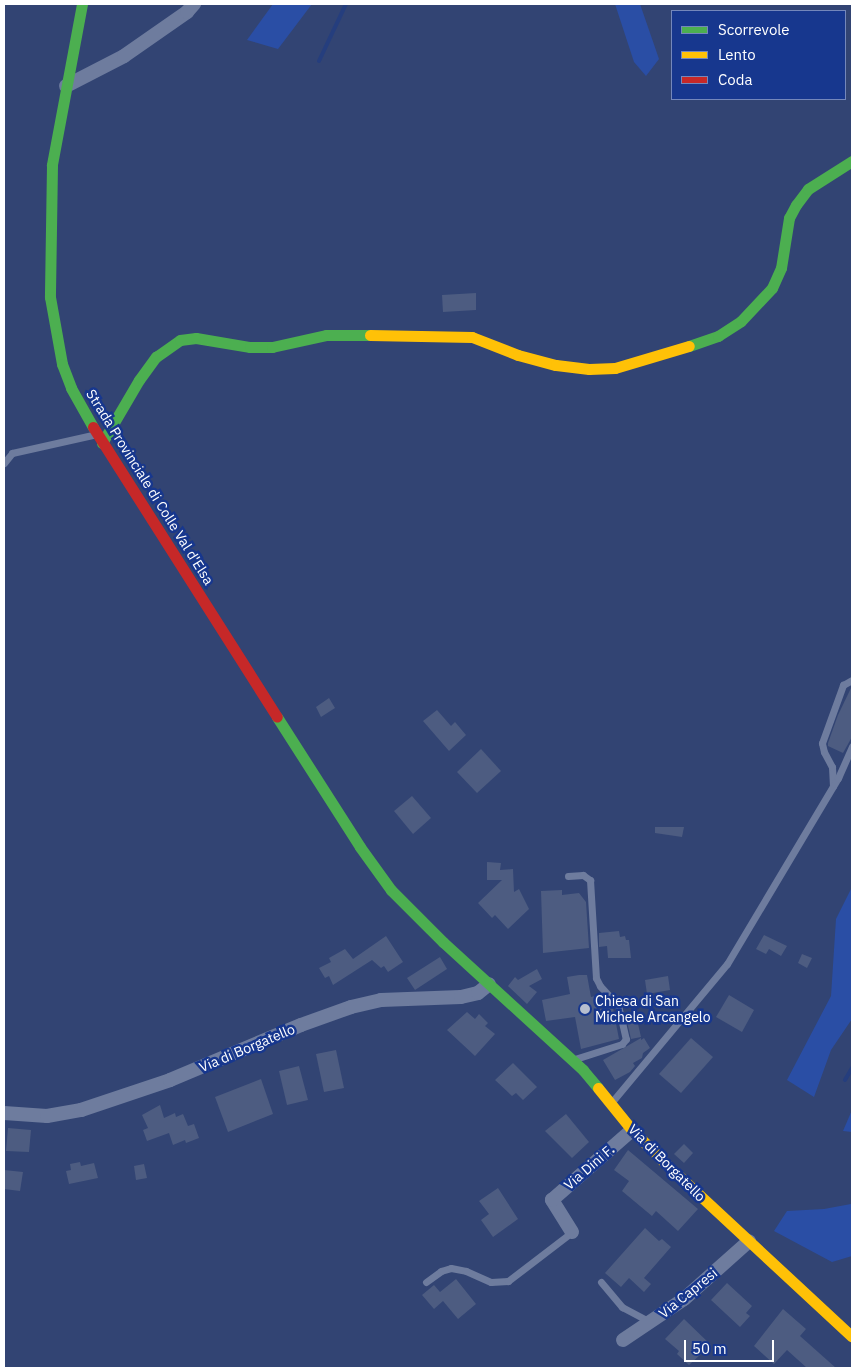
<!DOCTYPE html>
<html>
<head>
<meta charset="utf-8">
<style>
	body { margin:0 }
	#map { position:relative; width:856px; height:1372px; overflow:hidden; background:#324473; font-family:"IBM Plex Sans",sans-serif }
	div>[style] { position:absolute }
	.green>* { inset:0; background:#2a4ea5 }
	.stream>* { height:4px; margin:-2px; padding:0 2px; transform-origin:2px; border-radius:2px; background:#253e7e }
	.building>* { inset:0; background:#4d5c81 }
	.lane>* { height:7px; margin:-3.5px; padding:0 3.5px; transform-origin:3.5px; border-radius:3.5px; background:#6e7c9e }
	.street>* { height:14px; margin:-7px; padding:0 7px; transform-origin:7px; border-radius:7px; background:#6e7c9e }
	.fast>* { height:11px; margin:-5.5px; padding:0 5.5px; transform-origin:5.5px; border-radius:5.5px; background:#4caf50 }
	.slow>* { height:11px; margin:-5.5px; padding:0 5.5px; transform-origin:5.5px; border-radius:5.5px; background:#ffc107 }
	.jam>* { height:11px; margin:-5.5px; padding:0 5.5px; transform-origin:5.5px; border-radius:5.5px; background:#c62828 }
	.dots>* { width:14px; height:14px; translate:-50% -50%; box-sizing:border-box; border:2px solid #17378e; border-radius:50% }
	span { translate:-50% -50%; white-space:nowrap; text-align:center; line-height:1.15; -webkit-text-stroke:5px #17378e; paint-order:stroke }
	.street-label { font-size:14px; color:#fff }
	.poi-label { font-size:14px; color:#fff }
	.left { translate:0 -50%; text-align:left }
	.frame { position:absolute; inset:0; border:5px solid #fff; pointer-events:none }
	.legend { position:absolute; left:671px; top:10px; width:175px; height:90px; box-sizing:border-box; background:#17378e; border:1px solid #7487bb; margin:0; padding:6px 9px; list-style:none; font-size:15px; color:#fff }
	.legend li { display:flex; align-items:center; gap:10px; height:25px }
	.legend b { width:25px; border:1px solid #7487bb }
	.scale { position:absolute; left:684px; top:1340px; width:90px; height:22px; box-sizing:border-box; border:2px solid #fff; border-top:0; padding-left:6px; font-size:15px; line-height:18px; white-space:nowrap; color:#fff; -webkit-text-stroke:4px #17378e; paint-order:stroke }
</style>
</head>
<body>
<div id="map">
	<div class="green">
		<i style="clip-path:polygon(273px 4px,312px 4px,278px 49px,247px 40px)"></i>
		<i style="clip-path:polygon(615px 4px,640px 4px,659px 59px,646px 76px,634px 62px)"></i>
		<i style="clip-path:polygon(852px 887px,852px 1019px,831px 1050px,814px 1097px,787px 1080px,831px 996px,836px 919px)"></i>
		<i style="clip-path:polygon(852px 1110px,852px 1132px,843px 1131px)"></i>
		<i style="clip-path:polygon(851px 1204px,852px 1256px,832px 1262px,774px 1231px,787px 1211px,824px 1209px)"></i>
	</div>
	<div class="stream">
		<i style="left:319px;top:61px;width:63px;rotate:-64.7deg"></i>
		<i style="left:845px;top:1080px;width:14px;rotate:-60deg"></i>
	</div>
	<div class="building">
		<i style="clip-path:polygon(476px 293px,476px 310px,443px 312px,442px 295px)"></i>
		<i style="clip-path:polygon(852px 686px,852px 737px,843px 753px,828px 746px,828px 743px,838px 715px)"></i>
		<i style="clip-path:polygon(329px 698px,335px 708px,321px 717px,316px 707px)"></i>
		<i style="clip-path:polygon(437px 710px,451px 726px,455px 722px,466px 735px,449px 751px,423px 721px)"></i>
		<i style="clip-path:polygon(481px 749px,501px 771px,477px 793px,457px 772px)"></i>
		<i style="clip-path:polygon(412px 796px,431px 818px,413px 834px,394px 811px)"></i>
		<i style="clip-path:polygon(655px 827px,684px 827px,682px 837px,655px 833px)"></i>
		<i style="clip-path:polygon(487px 862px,501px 863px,500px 870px,513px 869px,514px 892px,519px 889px,529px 909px,508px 929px,495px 915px,492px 918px,478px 903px,502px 880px,487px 880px)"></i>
		<i style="clip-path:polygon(562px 890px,562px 895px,579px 893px,586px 902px,589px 948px,543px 953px,541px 891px)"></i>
		<i style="clip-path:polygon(619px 931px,620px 937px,625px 936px,626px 940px,629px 940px,631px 958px,608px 958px,607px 946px,599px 947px,599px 933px)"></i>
		<i style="clip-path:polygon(764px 935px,787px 946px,781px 956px,769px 949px,766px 954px,756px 949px)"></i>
		<i style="clip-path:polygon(386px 936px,403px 962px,388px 972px,384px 966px,381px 968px,372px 960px,333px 985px,329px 976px,325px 978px,319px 968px,331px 962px,329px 958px,345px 949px,353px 959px)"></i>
		<i style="clip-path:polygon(802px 954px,812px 958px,807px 968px,798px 963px)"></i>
		<i style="clip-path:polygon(440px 957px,447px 969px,415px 990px,407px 978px)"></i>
		<i style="clip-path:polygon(537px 969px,542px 979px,529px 986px,537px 992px,527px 1004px,508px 986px,515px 977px,518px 980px)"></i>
		<i style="clip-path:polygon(579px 975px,587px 975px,591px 997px,595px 996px,597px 1009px,613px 1008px,619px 1039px,581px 1049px,575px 1017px,546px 1021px,542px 1000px,570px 994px,567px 977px)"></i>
		<i style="clip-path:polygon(668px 976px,670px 990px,647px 994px,645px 980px)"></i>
		<i style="clip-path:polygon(729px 995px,754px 1010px,742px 1032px,716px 1017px)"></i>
		<i style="clip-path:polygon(467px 1012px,475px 1019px,479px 1014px,488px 1023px,485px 1026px,495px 1034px,475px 1056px,447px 1030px)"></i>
		<i style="clip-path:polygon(636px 1015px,641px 1037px,631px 1039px,626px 1017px)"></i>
		<i style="clip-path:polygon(641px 1038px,641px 1040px,644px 1038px,650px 1048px,643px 1053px,642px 1058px,633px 1063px,635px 1066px,630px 1072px,615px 1080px,603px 1060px)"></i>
		<i style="clip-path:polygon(691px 1038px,713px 1057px,681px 1093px,659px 1074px)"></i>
		<i style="clip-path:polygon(336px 1050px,344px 1088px,324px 1092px,316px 1054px)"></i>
		<i style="clip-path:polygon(513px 1063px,537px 1087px,523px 1100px,516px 1093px,512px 1096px,495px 1080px)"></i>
		<i style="clip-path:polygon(299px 1066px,308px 1100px,287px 1105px,279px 1071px)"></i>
		<i style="clip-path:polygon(261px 1079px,273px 1114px,228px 1132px,215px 1097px)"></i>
		<i style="clip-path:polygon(160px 1105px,164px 1118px,175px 1113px,176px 1117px,183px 1114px,188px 1126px,194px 1124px,199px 1138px,186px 1143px,185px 1140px,173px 1145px,169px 1133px,147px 1141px,143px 1130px,148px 1128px,142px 1115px)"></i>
		<i style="clip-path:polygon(566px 1114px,589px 1142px,572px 1158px,545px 1131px)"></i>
		<i style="clip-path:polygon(8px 1128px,31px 1130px,29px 1152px,6px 1151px)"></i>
		<i style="clip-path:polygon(684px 1144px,693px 1153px,684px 1163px,674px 1154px)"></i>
		<i style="clip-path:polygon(628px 1150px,698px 1209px,678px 1231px,656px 1211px,652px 1216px,622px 1191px,629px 1181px,614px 1170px)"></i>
		<i style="clip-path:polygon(80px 1162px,81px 1166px,94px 1163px,98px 1178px,69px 1184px,66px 1171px,71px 1170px,70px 1164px)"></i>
		<i style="clip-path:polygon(144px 1164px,147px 1178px,136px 1180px,134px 1166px)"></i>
		<i style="clip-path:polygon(4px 1170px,23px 1172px,20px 1191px,4px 1189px)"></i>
		<i style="clip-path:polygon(498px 1188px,518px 1219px,493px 1237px,481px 1220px,489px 1214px,479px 1201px)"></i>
		<i style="clip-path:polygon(645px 1228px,659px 1241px,662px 1239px,671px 1247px,644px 1278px,651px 1284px,644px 1292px,629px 1278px,621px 1287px,605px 1273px)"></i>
		<i style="clip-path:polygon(456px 1279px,476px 1304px,458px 1319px,443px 1301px,434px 1309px,422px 1295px,434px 1285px,440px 1292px)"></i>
		<i style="clip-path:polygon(727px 1283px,752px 1306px,746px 1313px,750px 1316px,740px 1327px,711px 1300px)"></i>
		<i style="clip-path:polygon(783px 1309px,806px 1329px,800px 1336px,836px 1368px,807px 1368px,787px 1350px,774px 1364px,754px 1346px)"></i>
		<i style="clip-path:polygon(684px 1319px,711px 1345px,689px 1365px,677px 1354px,679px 1351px,665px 1339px)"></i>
	</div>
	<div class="lane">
		<i style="left:4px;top:463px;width:13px;rotate:-51deg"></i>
		<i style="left:12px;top:453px;width:87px;rotate:-12.6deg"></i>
		<i style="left:833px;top:786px;width:19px;rotate:-93deg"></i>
		<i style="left:832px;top:767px;width:17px;rotate:-118deg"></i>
		<i style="left:824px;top:752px;width:9px;rotate:-103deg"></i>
		<i style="left:822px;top:743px;width:62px;rotate:-70.1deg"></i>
		<i style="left:843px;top:685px;width:10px;rotate:-29deg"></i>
		<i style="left:568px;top:876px;width:15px;rotate:-4deg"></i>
		<i style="left:583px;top:875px;width:9px;rotate:36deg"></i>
		<i style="left:590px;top:880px;width:98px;rotate:86.5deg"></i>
		<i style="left:596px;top:978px;width:9px;rotate:63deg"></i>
		<i style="left:600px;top:986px;width:26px;rotate:47deg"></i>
		<i style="left:618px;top:1005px;width:35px;rotate:77deg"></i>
		<i style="left:626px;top:1039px;width:6px;rotate:129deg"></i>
		<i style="left:622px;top:1044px;width:49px;rotate:162.3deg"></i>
		<i style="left:611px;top:1103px;width:181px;rotate:-50.2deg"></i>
		<i style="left:727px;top:964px;width:217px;rotate:-59.2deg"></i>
		<i style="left:838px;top:778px;width:35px;rotate:-66deg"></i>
		<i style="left:426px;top:1282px;width:19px;rotate:-36deg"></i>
		<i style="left:441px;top:1271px;width:10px;rotate:-17deg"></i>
		<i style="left:451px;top:1268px;width:15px;rotate:11deg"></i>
		<i style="left:466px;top:1271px;width:27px;rotate:24deg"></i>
		<i style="left:491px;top:1282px;width:17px;rotate:-3deg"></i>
		<i style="left:508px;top:1281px;width:81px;rotate:-37.4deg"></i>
		<i style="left:601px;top:1282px;width:33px;rotate:50deg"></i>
		<i style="left:622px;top:1307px;width:32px;rotate:28deg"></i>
	</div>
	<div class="street">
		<i style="left:66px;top:86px;width:65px;rotate:-27.3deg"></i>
		<i style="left:124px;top:56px;width:77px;rotate:-34.9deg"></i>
		<i style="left:187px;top:12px;width:11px;rotate:-49deg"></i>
		<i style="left:4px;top:1113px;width:43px;rotate:4deg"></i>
		<i style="left:47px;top:1116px;width:35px;rotate:-10deg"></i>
		<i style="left:81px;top:1110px;width:94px;rotate:-18.6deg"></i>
		<i style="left:170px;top:1080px;width:142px;rotate:-22.8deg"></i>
		<i style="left:301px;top:1025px;width:53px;rotate:-19.8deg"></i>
		<i style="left:351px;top:1007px;width:31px;rotate:-13deg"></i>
		<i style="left:381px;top:1000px;width:80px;rotate:-2.1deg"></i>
		<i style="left:461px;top:997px;width:17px;rotate:-13deg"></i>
		<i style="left:478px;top:993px;width:14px;rotate:-39deg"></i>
		<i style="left:572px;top:1232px;width:38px;rotate:-122deg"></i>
		<i style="left:552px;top:1200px;width:106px;rotate:-41.2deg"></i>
		<i style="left:623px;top:1340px;width:73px;rotate:-33.9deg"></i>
		<i style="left:684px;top:1299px;width:87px;rotate:-41.7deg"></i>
	</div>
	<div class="fast">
		<i style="left:82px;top:4px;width:164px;rotate:100.6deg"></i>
		<i style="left:52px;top:165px;width:132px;rotate:90.9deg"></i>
		<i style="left:50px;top:297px;width:68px;rotate:79.8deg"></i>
		<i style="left:62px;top:364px;width:26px;rotate:69deg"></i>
		<i style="left:71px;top:388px;width:45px;rotate:60.6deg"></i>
		<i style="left:689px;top:346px;width:31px;rotate:-19deg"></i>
		<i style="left:718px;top:336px;width:27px;rotate:-33deg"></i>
		<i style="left:741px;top:321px;width:45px;rotate:-46.8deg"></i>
		<i style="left:772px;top:288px;width:22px;rotate:-66deg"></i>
		<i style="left:781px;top:268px;width:51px;rotate:-80.9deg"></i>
		<i style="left:789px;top:218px;width:15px;rotate:-62deg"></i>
		<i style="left:796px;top:205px;width:20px;rotate:-53deg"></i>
		<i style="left:808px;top:189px;width:52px;rotate:-32.5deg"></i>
		<i style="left:102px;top:443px;width:73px;rotate:-59.6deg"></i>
		<i style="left:139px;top:380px;width:29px;rotate:-54deg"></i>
		<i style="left:156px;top:357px;width:29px;rotate:-35deg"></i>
		<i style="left:180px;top:340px;width:16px;rotate:-7deg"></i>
		<i style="left:196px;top:338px;width:55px;rotate:9.5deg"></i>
		<i style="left:250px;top:347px;width:22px"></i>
		<i style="left:272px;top:347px;width:55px;rotate:-12.5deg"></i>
		<i style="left:326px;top:335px;width:44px"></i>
		<i style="left:277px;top:717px;width:154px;rotate:57.4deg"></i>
		<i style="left:360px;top:847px;width:53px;rotate:54.2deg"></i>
		<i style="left:391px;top:890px;width:74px;rotate:45deg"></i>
		<i style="left:443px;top:942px;width:190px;rotate:42.4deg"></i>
		<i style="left:583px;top:1070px;width:23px;rotate:50deg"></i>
	</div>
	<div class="slow">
		<i style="left:370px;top:335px;width:102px;rotate:1.1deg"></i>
		<i style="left:472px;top:337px;width:49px;rotate:21.4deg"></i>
		<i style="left:518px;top:355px;width:39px;rotate:15deg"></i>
		<i style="left:556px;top:365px;width:33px;rotate:7deg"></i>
		<i style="left:589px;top:369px;width:26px;rotate:-2deg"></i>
		<i style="left:615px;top:368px;width:77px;rotate:-16.6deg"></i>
		<i style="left:598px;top:1088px;width:54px;rotate:51deg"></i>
		<i style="left:632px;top:1130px;width:47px;rotate:45deg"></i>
		<i style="left:665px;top:1163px;width:255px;rotate:42.9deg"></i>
	</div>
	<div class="jam">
		<i style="left:93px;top:427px;width:343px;rotate:57.6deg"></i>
	</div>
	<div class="dots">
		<i style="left:585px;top:1009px;background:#b7bece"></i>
	</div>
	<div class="street-label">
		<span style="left:150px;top:487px;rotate:58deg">Strada Provinciale di Colle Val d'Elsa</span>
		<span style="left:247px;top:1048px;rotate:-23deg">Via di Borgatello</span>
		<span style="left:667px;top:1163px;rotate:45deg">Via di Borgatello</span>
		<span style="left:589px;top:1167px;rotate:-41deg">Via Dini F.</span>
		<span style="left:688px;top:1293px;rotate:-39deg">Via Capresi</span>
	</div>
	<div class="poi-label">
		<span class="left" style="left:595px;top:1009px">Chiesa di San<br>Michele Arcangelo</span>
	</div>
	<div class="frame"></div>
	<ul class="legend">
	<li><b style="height:6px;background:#4caf50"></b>Scorrevole</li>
	<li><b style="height:6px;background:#ffc107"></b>Lento</li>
	<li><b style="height:6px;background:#c62828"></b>Coda</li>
	</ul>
	<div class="scale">50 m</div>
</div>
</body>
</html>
